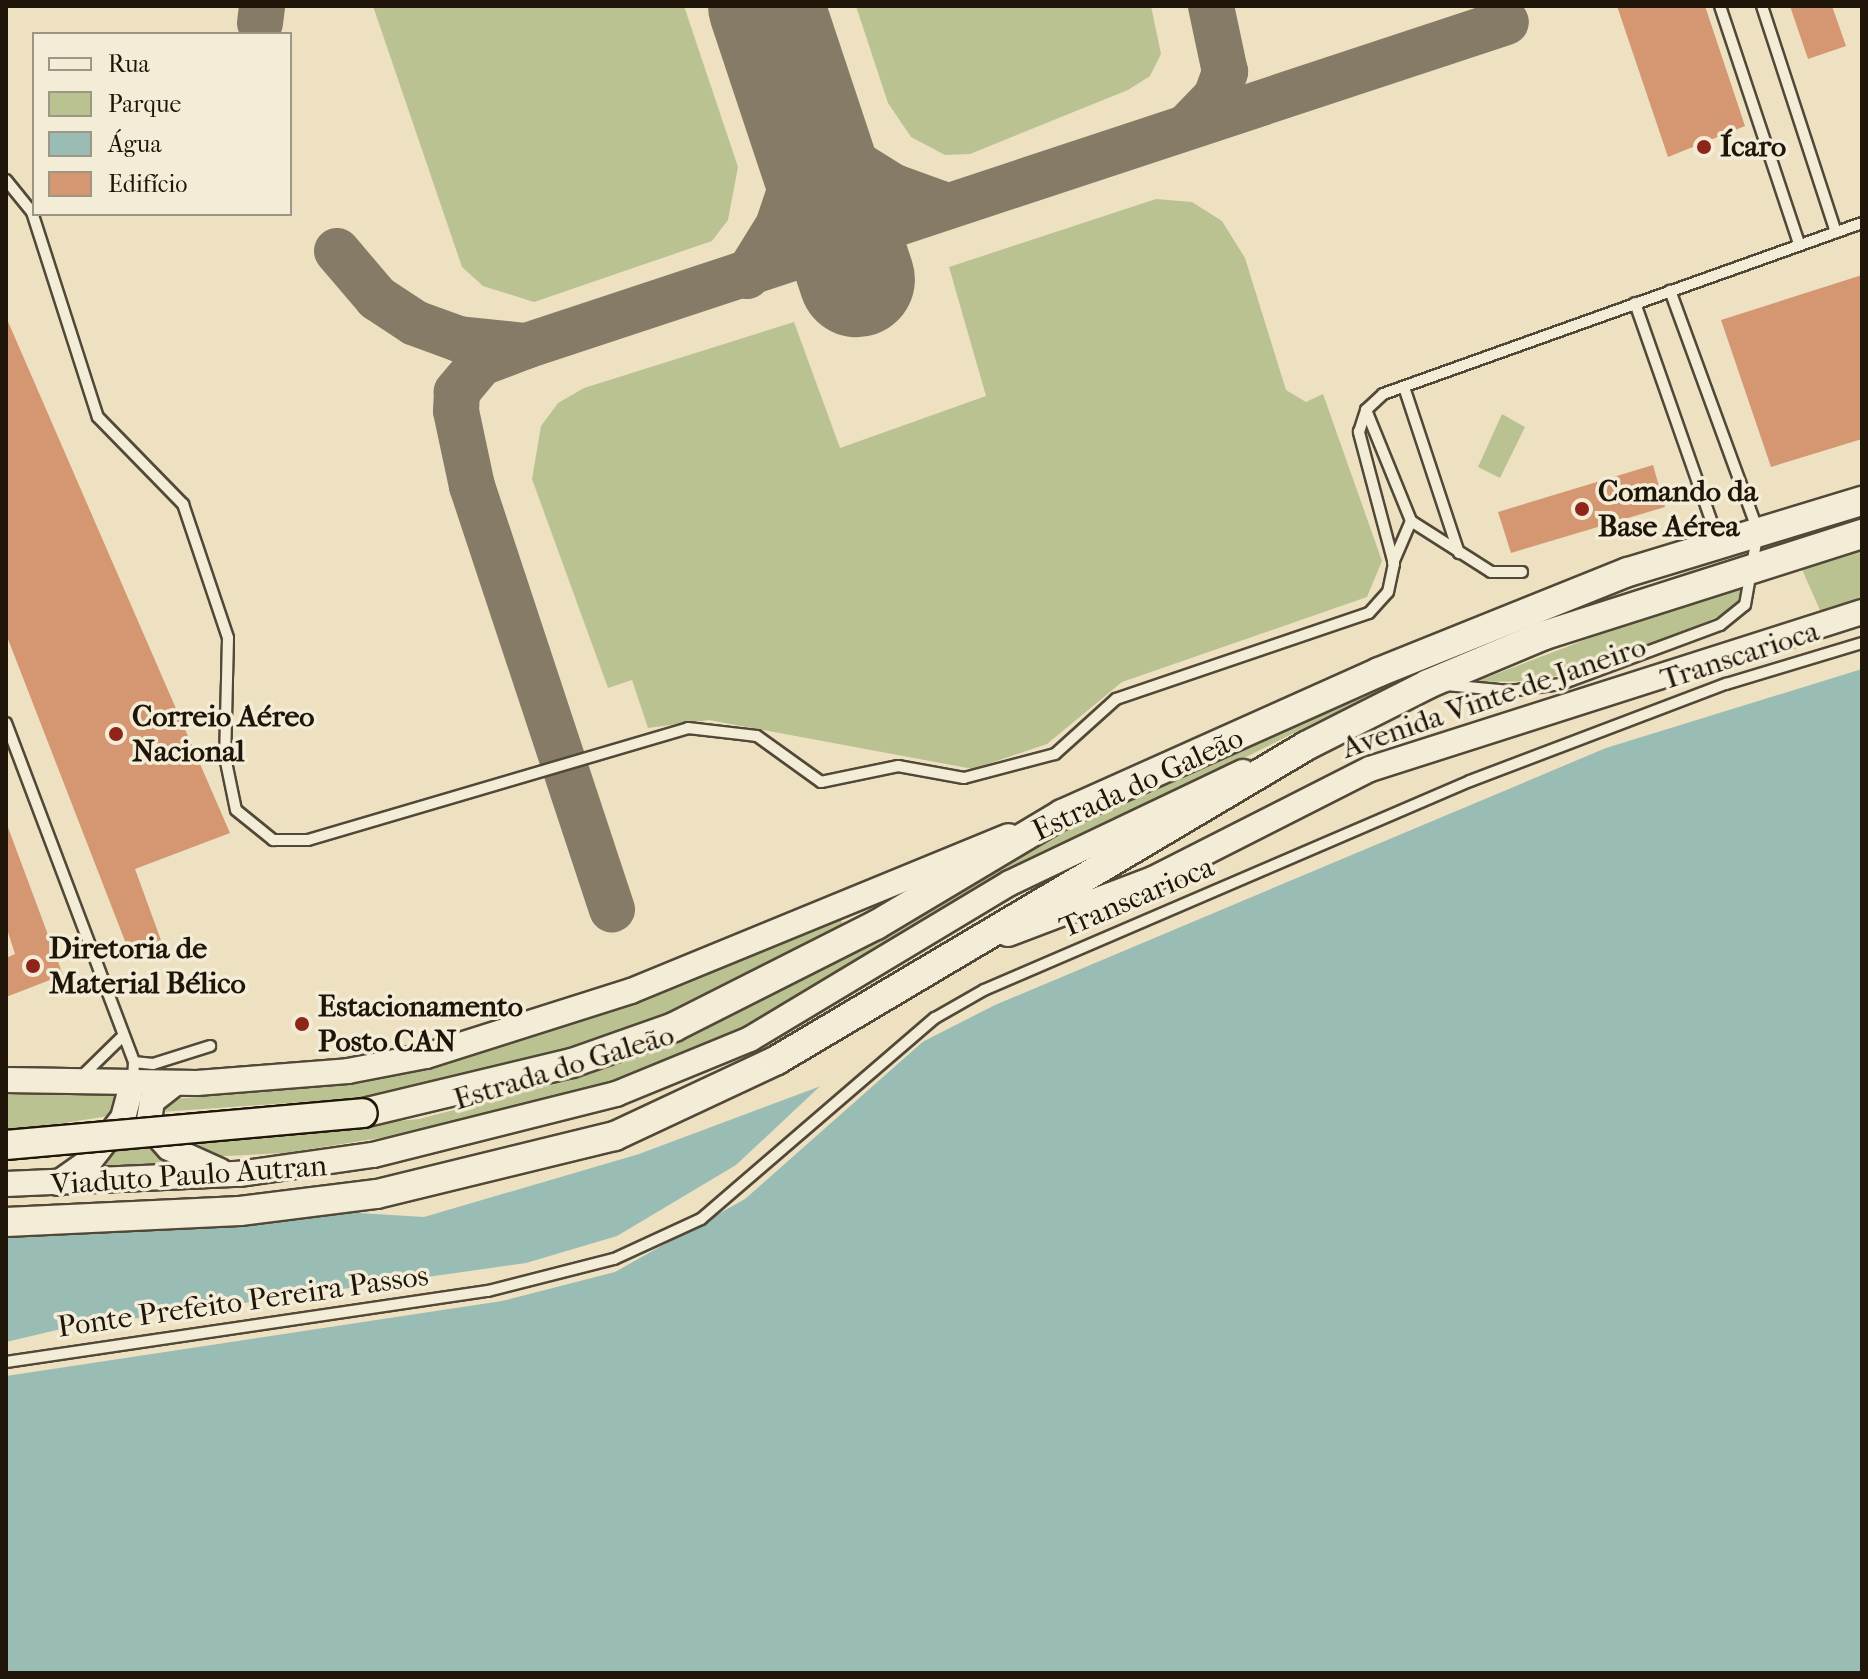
<!DOCTYPE html>
<html>
<head>
<meta charset="utf-8">
<style>
	body { margin:0 }
	#map { position:relative; width:1868px; height:1679px; overflow:hidden; background:#ede1c2; font-family:"IM FELL French Canon",serif }
	div>[style] { position:absolute }
	.green>* { inset:0; background:#bac292 }
	.water>* { inset:0; background:#99bdb4 }
	.pier>* { inset:0; background:#ede1c2 }
	.taxiway>* { height:46px; margin:-23px; padding:0 23px; transform-origin:23px; border-radius:23px; background:#867b66 }
	.runway>* { height:116px; margin:-58px; padding:0 58px; transform-origin:58px; border-radius:58px; background:#867b66 }
	.building>* { inset:0; background:#d59771 }
	.roads { filter:drop-shadow(2px 0 #524837) drop-shadow(-2px 0 #524837) drop-shadow(0 2px #524837) drop-shadow(0 -2px #524837) }
	.service>* { height:10px; margin:-5px; padding:0 5px; transform-origin:5px; border-radius:5px; background:#f3ecd7 }
	.tertiary>* { height:24px; margin:-12px; padding:0 12px; transform-origin:12px; border-radius:12px; background:#f3ecd7 }
	.secondary>* { height:28px; margin:-14px; padding:0 14px; transform-origin:14px; border-radius:14px; background:#f3ecd7 }
	.bridges { filter:drop-shadow(2px 0 #1f1509) drop-shadow(-2px 0 #1f1509) drop-shadow(0 2px #1f1509) drop-shadow(0 -2px #1f1509) }
	.secondary-bridge>* { height:28px; margin:-14px; padding:0 14px; transform-origin:14px; border-radius:14px; background:#f3ecd7 }
	.dots>* { width:22px; height:22px; translate:-50% -50%; box-sizing:border-box; border:4px solid #f3ecd7; border-radius:50% }
	span { translate:-50% -50%; white-space:nowrap; text-align:center; line-height:1.15; -webkit-text-stroke:7px #f3ecd7; paint-order:stroke }
	.poi-label { font-size:30px; color:#1f1509; font-weight:700 }
	.left { translate:0 -50%; text-align:left }
	.street-label { font-size:30px; color:#1f1509 }
	.frame { position:absolute; inset:0; border:8px solid #1f1509; pointer-events:none }
	.legend { position:absolute; left:32px; top:32px; width:260px; height:184px; box-sizing:border-box; background:#f3ecd7; border:2px solid #9e9685; margin:0; padding:10px 14px; list-style:none; font-size:24px; color:#1f1509 }
	.legend li { display:flex; align-items:center; gap:16px; height:40px }
	.legend b { width:40px; border:2px solid #9e9685 }
</style>
</head>
<body>
<div id="map">
	<div class="green">
		<i style="clip-path:polygon(373px 6px,684px 6px,738px 167px,728px 220px,712px 241px,534px 302px,483px 286px,462px 267px)"></i>
		<i style="clip-path:polygon(856px 6px,1151px 6px,1161px 54px,1150px 76px,1128px 90px,970px 154px,945px 155px,911px 137px,888px 103px)"></i>
		<i style="clip-path:polygon(1156px 199px,1192px 202px,1222px 221px,1245px 258px,1286px 390px,1306px 402px,1323px 394px,1382px 561px,1367px 597px,1122px 682px,1047px 744px,973px 769px,709px 720px,648px 728px,632px 680px,608px 688px,532px 479px,541px 426px,558px 403px,584px 388px,794px 322px,840px 448px,986px 396px,949px 267px)"></i>
		<i style="clip-path:polygon(1502px 414px,1525px 427px,1500px 478px,1478px 467px)"></i>
		<i style="clip-path:polygon(1862px 545px,1862px 599px,1822px 615px,1797px 558px)"></i>
		<i style="clip-path:polygon(1707px 565px,1326px 717px,967px 897px,764px 1018px,613px 1082px,455px 1126px,285px 1153px,206px 1157px,178px 1142px,419px 1119px,568px 1081px,682px 1041px,845px 958px,1073px 821px,1435px 662px)"></i>
		<i style="clip-path:polygon(1741px 580px,1742px 599px,1731px 611px,1650px 646px,1540px 681px,1475px 682px)"></i>
		<i style="clip-path:polygon(839px 916px,844px 926px,705px 1001px,600px 1043px,374px 1097px,161px 1112px,173px 1099px,327px 1086px,502px 1044px)"></i>
		<i style="clip-path:polygon(6px 1092px,116px 1094px,109px 1116px,6px 1132px)"></i>
		<i style="clip-path:polygon(140px 1145px,179px 1163px,93px 1172px,119px 1146px)"></i>
	</div>
	<div class="water">
		<i style="clip-path:polygon(1862px 669px,1862px 1673px,6px 1673px,6px 1226px,326px 1211px,424px 1217px,639px 1154px,877px 1065px,995px 1005px,1606px 748px)"></i>
	</div>
	<div class="pier">
		<i style="clip-path:polygon(935px 1031px,745px 1199px,615px 1272px,502px 1301px,6px 1376px,6px 1342px,61px 1329px,526px 1263px,617px 1236px,736px 1165px,831px 1076px)"></i>
	</div>
	<div class="taxiway">
		<i style="left:260px;top:23px;width:17px;rotate:-83deg"></i>
		<i style="left:797px;top:92px;width:85px;rotate:52.2deg"></i>
		<i style="left:849px;top:159px;width:51px;rotate:32.1deg"></i>
		<i style="left:892px;top:186px;width:59px;rotate:20deg"></i>
		<i style="left:1187px;top:127px;width:42px;rotate:-46deg"></i>
		<i style="left:1216px;top:97px;width:27px;rotate:-70deg"></i>
		<i style="left:1225px;top:72px;width:67px;rotate:-102deg"></i>
		<i style="left:337px;top:251px;width:62px;rotate:49.6deg"></i>
		<i style="left:377px;top:298px;width:45px;rotate:33.3deg"></i>
		<i style="left:415px;top:323px;width:47px;rotate:20deg"></i>
		<i style="left:459px;top:339px;width:67px;rotate:6deg"></i>
		<i style="left:526px;top:346px;width:1032px;rotate:-18.29deg"></i>
		<i style="left:747px;top:276px;width:59px;rotate:-58.2deg"></i>
		<i style="left:778px;top:226px;width:65px;rotate:-71.3deg"></i>
		<i style="left:799px;top:164px;width:51px;rotate:-90deg"></i>
		<i style="left:799px;top:113px;width:43px;rotate:-104.7deg"></i>
		<i style="left:526px;top:346px;width:48px;rotate:159.3deg"></i>
		<i style="left:481px;top:363px;width:38px;rotate:130deg"></i>
		<i style="left:457px;top:392px;width:19px;rotate:93deg"></i>
		<i style="left:456px;top:411px;width:77px;rotate:78deg"></i>
		<i style="left:472px;top:486px;width:446px;rotate:71.7deg"></i>
	</div>
	<div class="runway">
		<i style="left:766px;top:6px;width:288px;rotate:71.6deg"></i>
	</div>
	<div class="building">
		<i style="clip-path:polygon(1617px 6px,1705px 6px,1745px 126px,1668px 157px)"></i>
		<i style="clip-path:polygon(1790px 6px,1832px 6px,1846px 46px,1808px 59px)"></i>
		<i style="clip-path:polygon(1862px 275px,1862px 439px,1771px 467px,1721px 320px)"></i>
		<i style="clip-path:polygon(6px 317px,230px 833px,135px 869px,162px 943px,130px 954px,6px 634px)"></i>
		<i style="clip-path:polygon(1653px 465px,1665px 507px,1511px 553px,1498px 512px)"></i>
		<i style="clip-path:polygon(6px 822px,63px 975px,6px 997px,6px 958px,15px 954px,6px 926px)"></i>
	</div>
	<div class="roads">
		<div class="service">
			<i style="left:1720px;top:6px;width:251px;rotate:71.6deg"></i>
			<i style="left:1762px;top:6px;width:238px;rotate:71.9deg"></i>
			<i style="left:6px;top:180px;width:41px;rotate:50.9deg"></i>
			<i style="left:32px;top:212px;width:215px;rotate:72.2deg"></i>
			<i style="left:98px;top:417px;width:122px;rotate:45.7deg"></i>
			<i style="left:183px;top:504px;width:141px;rotate:71.4deg"></i>
			<i style="left:228px;top:638px;width:119px;rotate:91.4deg"></i>
			<i style="left:225px;top:757px;width:54px;rotate:78.3deg"></i>
			<i style="left:236px;top:810px;width:48px;rotate:39deg"></i>
			<i style="left:273px;top:840px;width:35px"></i>
			<i style="left:308px;top:840px;width:396px;rotate:-16.4deg"></i>
			<i style="left:688px;top:728px;width:69px;rotate:6.6deg"></i>
			<i style="left:757px;top:736px;width:79px;rotate:35.7deg"></i>
			<i style="left:821px;top:782px;width:79px;rotate:-11.7deg"></i>
			<i style="left:898px;top:766px;width:67px;rotate:10.3deg"></i>
			<i style="left:964px;top:778px;width:94px;rotate:-14.8deg"></i>
			<i style="left:1055px;top:754px;width:82px;rotate:-42deg"></i>
			<i style="left:1116px;top:699px;width:267px;rotate:-18.8deg"></i>
			<i style="left:1369px;top:613px;width:28px;rotate:-48deg"></i>
			<i style="left:1388px;top:592px;width:29px;rotate:-78deg"></i>
			<i style="left:1394px;top:564px;width:137px;rotate:-104.9deg"></i>
			<i style="left:1359px;top:432px;width:23px;rotate:-72deg"></i>
			<i style="left:1366px;top:410px;width:23px;rotate:-43deg"></i>
			<i style="left:1383px;top:394px;width:509px;rotate:-19.65deg"></i>
			<i style="left:1635px;top:303px;width:254px;rotate:70.7deg"></i>
			<i style="left:1404px;top:387px;width:175px;rotate:71.7deg"></i>
			<i style="left:1366px;top:410px;width:120px;rotate:67.9deg"></i>
			<i style="left:1411px;top:521px;width:95px;rotate:32.5deg"></i>
			<i style="left:1491px;top:572px;width:31px"></i>
			<i style="left:1393px;top:563px;width:46px;rotate:-66.8deg"></i>
			<i style="left:1446px;top:685px;width:64px;rotate:5.4deg"></i>
			<i style="left:1510px;top:691px;width:51px;rotate:-7.8deg"></i>
			<i style="left:1561px;top:684px;width:170px;rotate:-20.4deg"></i>
			<i style="left:1720px;top:625px;width:32px;rotate:-39deg"></i>
			<i style="left:1745px;top:605px;width:75px;rotate:-80deg"></i>
			<i style="left:1758px;top:531px;width:256px;rotate:-110.1deg"></i>
			<i style="left:6px;top:723px;width:362px;rotate:69.3deg"></i>
			<i style="left:134px;top:1062px;width:17px;rotate:93deg"></i>
			<i style="left:134px;top:1062px;width:19px;rotate:6deg"></i>
			<i style="left:153px;top:1064px;width:60px;rotate:-17.5deg"></i>
			<i style="left:80px;top:1078px;width:57px;rotate:-44.3deg"></i>
			<i style="left:6px;top:1362px;width:487px;rotate:-8.4deg"></i>
			<i style="left:488px;top:1291px;width:130px;rotate:-14.3deg"></i>
			<i style="left:614px;top:1259px;width:96px;rotate:-24.7deg"></i>
			<i style="left:701px;top:1219px;width:308px;rotate:-40.7deg"></i>
			<i style="left:935px;top:1018px;width:56px;rotate:-29.7deg"></i>
			<i style="left:984px;top:990px;width:529px;rotate:-23.27deg"></i>
			<i style="left:1470px;top:781px;width:274px;rotate:-20.8deg"></i>
			<i style="left:1726px;top:684px;width:142px;rotate:-16.8deg"></i>
		</div>
		<div class="tertiary">
			<i style="left:1008px;top:934px;width:155px;rotate:-20.8deg"></i>
			<i style="left:1153px;top:879px;width:243px;rotate:-26.9deg"></i>
			<i style="left:1370px;top:769px;width:516px;rotate:-17.7deg"></i>
			<i style="left:6px;top:1080px;width:191px;rotate:0.9deg"></i>
			<i style="left:197px;top:1083px;width:151px;rotate:-4.5deg"></i>
			<i style="left:348px;top:1071px;width:79px;rotate:-10.9deg"></i>
			<i style="left:426px;top:1056px;width:215px;rotate:-17.6deg"></i>
			<i style="left:631px;top:991px;width:408px;rotate:-22.3deg"></i>
			<i style="left:174px;top:1084px;width:28px;rotate:142deg"></i>
			<i style="left:152px;top:1101px;width:24px;rotate:99deg"></i>
			<i style="left:148px;top:1125px;width:31px;rotate:48deg"></i>
			<i style="left:169px;top:1148px;width:56px;rotate:24.3deg"></i>
			<i style="left:58px;top:1183px;width:39px;rotate:-35deg"></i>
			<i style="left:90px;top:1161px;width:54px;rotate:-52.5deg"></i>
			<i style="left:123px;top:1118px;width:38px;rotate:-75deg"></i>
			<i style="left:6px;top:1184px;width:233px;rotate:-2.5deg"></i>
			<i style="left:239px;top:1174px;width:135px;rotate:-8.1deg"></i>
			<i style="left:373px;top:1155px;width:251px;rotate:-14.1deg"></i>
			<i style="left:616px;top:1094px;width:145px;rotate:-22.3deg"></i>
			<i style="left:750px;top:1039px;width:303px;rotate:-31deg"></i>
			<i style="left:1010px;top:883px;width:258px;rotate:-25.5deg"></i>
		</div>
		<div class="secondary">
			<i style="left:363px;top:1113px;width:215px;rotate:-13.5deg"></i>
			<i style="left:572px;top:1063px;width:108px;rotate:-19.4deg"></i>
			<i style="left:674px;top:1027px;width:226px;rotate:-26.8deg"></i>
			<i style="left:876px;top:925px;width:217px;rotate:-30.8deg"></i>
			<i style="left:1062px;top:814px;width:347px;rotate:-24.1deg"></i>
			<i style="left:1379px;top:672px;width:268px;rotate:-21.9deg"></i>
			<i style="left:1628px;top:572px;width:245px;rotate:-16.9deg"></i>
			<i style="left:6px;top:1222px;width:234px;rotate:-2.7deg"></i>
			<i style="left:240px;top:1211px;width:138px;rotate:-7.1deg"></i>
			<i style="left:377px;top:1194px;width:245px;rotate:-13.7deg"></i>
			<i style="left:615px;top:1136px;width:179px;rotate:-25.1deg"></i>
			<i style="left:777px;top:1060px;width:615px;rotate:-30.69deg"></i>
			<i style="left:1306px;top:746px;width:137px;rotate:-26.9deg"></i>
			<i style="left:1428px;top:684px;width:124px;rotate:-22.8deg"></i>
			<i style="left:1542px;top:636px;width:336px;rotate:-17.7deg"></i>
		</div>
	</div>
	<div class="bridges">
		<div class="secondary-bridge">
			<i style="left:6px;top:1145px;width:358px;rotate:-5.1deg"></i>
		</div>
	</div>
	<div class="dots">
		<i style="left:1704px;top:147px;background:#8f2418"></i>
		<i style="left:1582px;top:509px;background:#8f2418"></i>
		<i style="left:116px;top:734px;background:#8f2418"></i>
		<i style="left:33px;top:966px;background:#8f2418"></i>
		<i style="left:302px;top:1024px;background:#8f2418"></i>
	</div>
	<div class="poi-label">
		<span class="left" style="left:1720px;top:147px">Ícaro</span>
		<span class="left" style="left:1598px;top:509px">Comando da<br>Base Aérea</span>
		<span class="left" style="left:132px;top:734px">Correio Aéreo<br>Nacional</span>
		<span class="left" style="left:49px;top:966px">Diretoria de<br>Material Bélico</span>
		<span class="left" style="left:318px;top:1024px">Estacionamento<br>Posto CAN</span>
	</div>
	<div class="street-label">
		<span style="left:1740px;top:656px;rotate:-18deg">Transcarioca</span>
		<span style="left:1494px;top:698px;rotate:-19deg">Avenida Vinte de Janeiro</span>
		<span style="left:1138px;top:785px;rotate:-25deg">Estrada do Galeão</span>
		<span style="left:1137px;top:898px;rotate:-23deg">Transcarioca</span>
		<span style="left:564px;top:1068px;rotate:-17deg">Estrada do Galeão</span>
		<span style="left:189px;top:1176px;rotate:-4deg">Viaduto Paulo Autran</span>
		<span style="left:243px;top:1302px;rotate:-8deg">Ponte Prefeito Pereira Passos</span>
	</div>
	<div class="frame"></div>
	<ul class="legend">
	<li><b style="height:10px;background:#f3ecd7"></b>Rua</li>
	<li><b style="height:22px;background:#bac292"></b>Parque</li>
	<li><b style="height:22px;background:#99bdb4"></b>Água</li>
	<li><b style="height:22px;background:#d59771"></b>Edifício</li>
	</ul>
</div>
</body>
</html>
